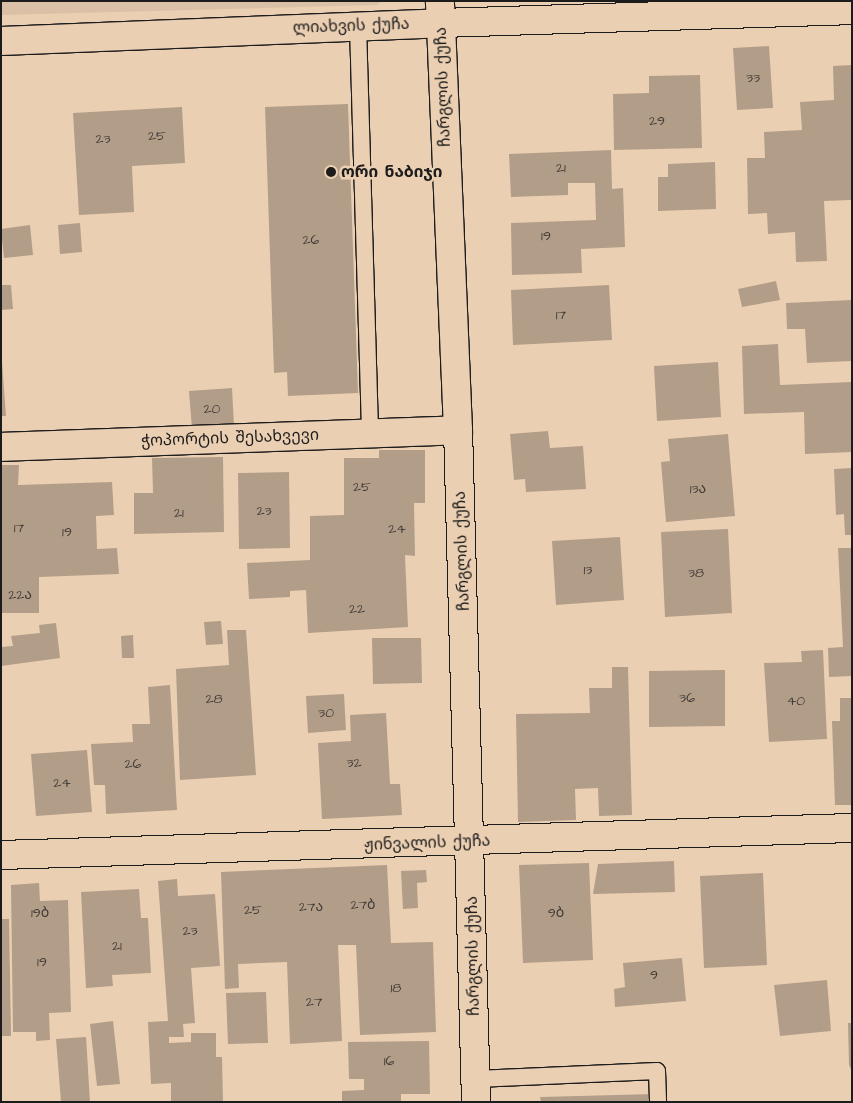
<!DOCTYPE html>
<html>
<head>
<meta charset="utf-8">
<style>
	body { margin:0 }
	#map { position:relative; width:853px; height:1103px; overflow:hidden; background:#ebcfb2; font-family:"Architects Daughter","Noto Sans Georgian",sans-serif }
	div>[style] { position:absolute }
	.built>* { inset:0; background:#dac0a6 }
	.building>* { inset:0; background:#b29d89 }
	.roads { filter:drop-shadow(1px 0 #1c1c1c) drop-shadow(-1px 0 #1c1c1c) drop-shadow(0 1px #1c1c1c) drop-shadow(0 -1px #1c1c1c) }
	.lane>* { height:16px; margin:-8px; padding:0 8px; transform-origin:8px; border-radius:8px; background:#ebcfb2 }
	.street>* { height:28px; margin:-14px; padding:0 14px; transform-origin:14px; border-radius:14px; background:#ebcfb2 }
	.secondary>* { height:28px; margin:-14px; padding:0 14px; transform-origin:14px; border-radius:14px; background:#ebcfb2 }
	.dots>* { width:14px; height:14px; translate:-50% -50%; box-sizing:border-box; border:2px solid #ebcfb2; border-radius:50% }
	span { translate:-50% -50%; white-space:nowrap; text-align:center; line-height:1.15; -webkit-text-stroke:5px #ebcfb2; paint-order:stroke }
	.number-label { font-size:14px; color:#423c37 }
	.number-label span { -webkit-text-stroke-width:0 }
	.street-label { font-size:16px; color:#1c1c1c }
	.poi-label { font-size:16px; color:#1c1c1c; font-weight:700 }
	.left { translate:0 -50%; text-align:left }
	.frame { position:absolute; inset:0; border:2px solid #1c1c1c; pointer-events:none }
</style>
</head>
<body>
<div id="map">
	<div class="built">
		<i style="clip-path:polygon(1px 1px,382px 1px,377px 5px,1px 15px)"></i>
	</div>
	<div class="building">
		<i style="clip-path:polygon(769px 46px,773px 108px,737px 110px,733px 48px)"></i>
		<i style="clip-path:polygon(852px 65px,851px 200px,824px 201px,827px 261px,796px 262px,795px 232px,768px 234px,767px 213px,748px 214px,747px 158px,765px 158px,764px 132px,802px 130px,800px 102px,834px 100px,833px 66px)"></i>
		<i style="clip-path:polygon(700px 75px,702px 148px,614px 150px,613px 94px,649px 93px,649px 76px)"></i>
		<i style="clip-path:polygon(348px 104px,358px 393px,288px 396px,287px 372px,274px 373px,265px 107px)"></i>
		<i style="clip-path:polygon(182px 107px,185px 163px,132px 166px,134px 212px,79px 215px,73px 113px)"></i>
		<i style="clip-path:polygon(611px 150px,612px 189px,623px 188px,625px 247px,581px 249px,582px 273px,512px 275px,511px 223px,596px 220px,595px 183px,568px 183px,568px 195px,511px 197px,509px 154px)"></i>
		<i style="clip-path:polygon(715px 162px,716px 209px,658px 211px,658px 177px,668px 177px,668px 164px)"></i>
		<i style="clip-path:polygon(80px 223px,82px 252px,60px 254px,58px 225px)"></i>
		<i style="clip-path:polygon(30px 225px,33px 255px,4px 258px,1px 229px)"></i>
		<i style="clip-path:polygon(776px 281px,780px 300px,742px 307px,738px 289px)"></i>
		<i style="clip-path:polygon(1px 285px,11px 285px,13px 309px,1px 310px)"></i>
		<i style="clip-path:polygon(609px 285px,612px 340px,513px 345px,511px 290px)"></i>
		<i style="clip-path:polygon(852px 300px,852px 361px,807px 363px,805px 329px,787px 329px,786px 303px)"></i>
		<i style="clip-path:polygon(778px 344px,780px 385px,852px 382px,852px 452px,805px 454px,804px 412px,744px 414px,742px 346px)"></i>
		<i style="clip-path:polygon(1px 348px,6px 416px,1px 416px)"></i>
		<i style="clip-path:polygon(718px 362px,721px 417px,657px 421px,654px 366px)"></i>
		<i style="clip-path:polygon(232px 388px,234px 426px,192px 429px,189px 391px)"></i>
		<i style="clip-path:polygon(548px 431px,550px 448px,583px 446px,586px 489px,526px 492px,525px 479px,514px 480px,510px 434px)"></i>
		<i style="clip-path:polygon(728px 434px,735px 516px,666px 522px,661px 462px,670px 461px,668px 439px)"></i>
		<i style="clip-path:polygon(379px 450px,425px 450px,425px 503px,414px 503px,415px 556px,405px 555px,408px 627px,308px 633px,306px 590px,290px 591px,290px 597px,249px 599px,247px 563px,310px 560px,310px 516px,344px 515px,344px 458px,379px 458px)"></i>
		<i style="clip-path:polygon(223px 457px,224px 532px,134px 534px,134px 493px,153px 493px,152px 458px)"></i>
		<i style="clip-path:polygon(1px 465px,19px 465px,18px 485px,112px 482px,114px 515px,96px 516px,97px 549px,117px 548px,119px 574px,39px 577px,39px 613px,1px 613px)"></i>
		<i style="clip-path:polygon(852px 468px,852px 535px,845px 535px,844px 514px,836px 515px,834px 469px)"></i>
		<i style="clip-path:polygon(289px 472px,290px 548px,239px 549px,238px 473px)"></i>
		<i style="clip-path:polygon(728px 529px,732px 613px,665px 617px,661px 532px)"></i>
		<i style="clip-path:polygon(620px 537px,624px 600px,556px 605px,552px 541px)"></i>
		<i style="clip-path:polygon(838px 548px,852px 548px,852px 676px,829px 677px,828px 648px,843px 647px)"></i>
		<i style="clip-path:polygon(221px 621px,223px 644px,206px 645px,204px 622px)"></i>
		<i style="clip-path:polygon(56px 623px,60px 658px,1px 666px,1px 647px,13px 646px,11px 636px,40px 633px,39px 625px)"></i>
		<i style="clip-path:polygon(227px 630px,246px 630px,256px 775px,180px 780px,176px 669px,229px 665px)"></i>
		<i style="clip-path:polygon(133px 635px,134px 658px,122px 658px,121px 636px)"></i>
		<i style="clip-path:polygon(372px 638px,421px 638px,422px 683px,373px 684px)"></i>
		<i style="clip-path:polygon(823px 650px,827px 739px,769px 742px,764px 663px,802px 662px,801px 651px)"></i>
		<i style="clip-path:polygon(612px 667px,628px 667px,632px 815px,599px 816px,598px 788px,575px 789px,576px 820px,518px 822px,516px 714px,590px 713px,589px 688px,612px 688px)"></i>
		<i style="clip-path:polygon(725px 670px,725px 726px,649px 727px,649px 671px)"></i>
		<i style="clip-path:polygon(170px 685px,177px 810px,106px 814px,105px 785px,94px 785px,91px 744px,133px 742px,132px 724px,150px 724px,148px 687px)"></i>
		<i style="clip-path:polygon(344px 694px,346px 730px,308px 733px,306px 696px)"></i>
		<i style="clip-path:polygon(840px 698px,852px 698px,852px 805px,835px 805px,832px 721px,840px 721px)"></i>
		<i style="clip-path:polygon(386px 713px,390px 784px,400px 784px,402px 815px,322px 819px,318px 743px,351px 741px,350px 715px)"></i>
		<i style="clip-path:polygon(87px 750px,92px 812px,36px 816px,31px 754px)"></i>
		<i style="clip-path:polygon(674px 861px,675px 892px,593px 894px,598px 864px)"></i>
		<i style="clip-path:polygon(589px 863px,593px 960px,523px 963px,519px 865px)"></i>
		<i style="clip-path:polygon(387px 865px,391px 943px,433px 942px,436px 1032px,360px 1035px,356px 945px,338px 945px,342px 1041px,290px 1044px,287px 962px,238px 964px,239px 988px,225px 989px,221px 872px)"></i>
		<i style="clip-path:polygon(426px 870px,427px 882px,417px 883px,418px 908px,403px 909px,401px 871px)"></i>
		<i style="clip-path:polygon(763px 873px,767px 965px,704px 968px,700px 876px)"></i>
		<i style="clip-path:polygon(177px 879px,178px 896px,215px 894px,220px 966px,191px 968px,195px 1023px,183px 1024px,184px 1037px,169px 1037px,169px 1043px,191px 1042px,191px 1033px,216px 1033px,216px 1057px,222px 1057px,223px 1102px,171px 1102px,171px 1083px,151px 1084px,148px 1022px,168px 1021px,158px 881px)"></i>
		<i style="clip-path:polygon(39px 883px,40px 901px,68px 900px,71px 1012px,49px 1013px,50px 1040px,36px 1041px,36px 1032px,13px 1032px,11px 885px)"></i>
		<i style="clip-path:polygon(139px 889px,141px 918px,148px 918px,151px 973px,112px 975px,113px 986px,86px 988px,81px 892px)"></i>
		<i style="clip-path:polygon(1px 919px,9px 919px,11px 1036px,1px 1036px)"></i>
		<i style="clip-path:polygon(682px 958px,686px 1001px,615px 1007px,614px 989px,625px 987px,623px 963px)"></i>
		<i style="clip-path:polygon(827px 980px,831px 1031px,780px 1036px,774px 985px)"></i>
		<i style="clip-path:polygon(266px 992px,268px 1043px,228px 1044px,226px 993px)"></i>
		<i style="clip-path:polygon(113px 1021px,120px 1084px,97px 1086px,90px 1024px)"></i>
		<i style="clip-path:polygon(848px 1023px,852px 1023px,852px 1071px,849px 1065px)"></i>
		<i style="clip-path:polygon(86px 1037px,90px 1102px,61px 1102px,56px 1039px)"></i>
		<i style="clip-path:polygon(429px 1041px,430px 1094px,401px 1094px,401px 1102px,342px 1102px,342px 1091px,364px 1090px,364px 1079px,349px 1079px,348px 1042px)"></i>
		<i style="clip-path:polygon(655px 1094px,655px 1102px,541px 1102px,540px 1097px)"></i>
	</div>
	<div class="roads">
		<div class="lane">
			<i style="left:358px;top:26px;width:406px;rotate:88.3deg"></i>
			<i style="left:476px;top:1079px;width:181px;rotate:-2.5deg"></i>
			<i style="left:657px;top:1071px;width:31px;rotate:88deg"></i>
		</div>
		<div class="street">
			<i style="left:1px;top:447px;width:457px;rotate:-2.1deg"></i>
			<i style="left:1px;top:855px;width:851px;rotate:-1.82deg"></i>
			<i style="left:476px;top:1102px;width:672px;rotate:-91.53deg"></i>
			<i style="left:458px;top:430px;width:407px;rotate:-92.4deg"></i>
			<i style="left:441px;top:23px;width:411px;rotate:-1.8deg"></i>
		</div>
		<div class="secondary">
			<i style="left:1px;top:41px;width:440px;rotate:-2.3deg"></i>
			<i style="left:441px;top:23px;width:22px;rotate:-93deg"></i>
		</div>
	</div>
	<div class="dots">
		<i style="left:331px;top:172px;background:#1c1c1c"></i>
	</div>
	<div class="number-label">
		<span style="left:753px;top:78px">33</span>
		<span style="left:657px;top:121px">29</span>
		<span style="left:157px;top:136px">25</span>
		<span style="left:103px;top:139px">23</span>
		<span style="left:561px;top:168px">21</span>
		<span style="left:546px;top:236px">19</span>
		<span style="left:311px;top:240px">26</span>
		<span style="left:561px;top:315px">17</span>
		<span style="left:212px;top:409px">20</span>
		<span style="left:362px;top:487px">25</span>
		<span style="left:698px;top:489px">13ა</span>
		<span style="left:264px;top:511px">23</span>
		<span style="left:179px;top:513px">21</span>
		<span style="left:19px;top:528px">17</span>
		<span style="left:397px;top:529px">24</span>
		<span style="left:67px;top:532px">19</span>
		<span style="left:588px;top:570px">13</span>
		<span style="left:696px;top:573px">38</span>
		<span style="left:20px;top:595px">22ა</span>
		<span style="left:357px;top:609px">22</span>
		<span style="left:687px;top:698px">36</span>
		<span style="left:214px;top:699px">28</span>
		<span style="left:796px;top:701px">40</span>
		<span style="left:326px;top:713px">30</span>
		<span style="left:354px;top:763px">32</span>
		<span style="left:133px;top:764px">26</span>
		<span style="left:62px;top:783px">24</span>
		<span style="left:363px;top:905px">27ბ</span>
		<span style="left:311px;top:907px">27ა</span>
		<span style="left:253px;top:910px">25</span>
		<span style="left:40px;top:913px">19ბ</span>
		<span style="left:556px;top:913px">9ბ</span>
		<span style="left:190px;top:931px">23</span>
		<span style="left:117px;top:946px">21</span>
		<span style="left:42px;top:962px">19</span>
		<span style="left:654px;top:975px">9</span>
		<span style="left:396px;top:988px">18</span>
		<span style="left:314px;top:1002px">27</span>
		<span style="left:389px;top:1061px">16</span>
	</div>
	<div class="street-label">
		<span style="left:351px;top:26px;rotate:-2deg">ლიახვის ქუჩა</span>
		<span style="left:443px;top:87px;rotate:-92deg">ჩარგლის ქუჩა</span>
		<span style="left:230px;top:438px;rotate:-2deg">ჭოპორტის შესახვევი</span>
		<span style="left:462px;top:551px;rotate:-92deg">ჩარგლის ქუჩა</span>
		<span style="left:427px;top:843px;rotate:-2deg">ჟინვალის ქუჩა</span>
		<span style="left:473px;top:956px;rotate:-91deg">ჩარგლის ქუჩა</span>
	</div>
	<div class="poi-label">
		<span class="left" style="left:341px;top:172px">ორი ნაბიჯი</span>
	</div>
	<div class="frame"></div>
</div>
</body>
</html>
